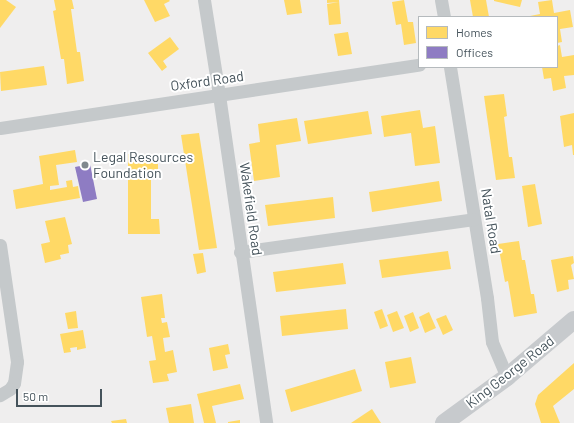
<!DOCTYPE html>
<html>
<head>
<meta charset="utf-8">
<style>
	body { margin:0 }
	#map { position:relative; width:574px; height:423px; overflow:hidden; background:#efeeee; font-family:Barlow,sans-serif }
	div>[style] { position:absolute }
	.homes>* { inset:0; background:#ffd966 }
	.offices>* { inset:0; background:#8e7cc3 }
	.minor>* { height:13px; margin:-6.5px; padding:0 6.5px; transform-origin:6.5px; border-radius:6.5px; background:#c5c9cb }
	.secondary>* { height:18px; margin:-9px; padding:0 9px; transform-origin:9px; border-radius:9px; background:#c7cacd }
	.dots>* { width:11px; height:11px; translate:-50% -50%; box-sizing:border-box; border:2px solid #fff; border-radius:50% }
	span { translate:-50% -50%; white-space:nowrap; text-align:center; line-height:1.15; -webkit-text-stroke:4px #fff; paint-order:stroke }
	.street-label { font-size:14px; color:#45535b }
	.poi-label { font-size:14px; color:#45535b }
	.left { translate:0 -50%; text-align:left }
	.legend { position:absolute; left:418px; top:16px; width:140px; height:52px; box-sizing:border-box; background:#fff; border:1px solid #b5babd; margin:0; padding:5px 7px; list-style:none; font-size:12px; color:#45535b }
	.legend li { display:flex; align-items:center; gap:8px; height:20px }
	.legend b { width:20px; border:1px solid #b5babd }
	.scale { position:absolute; left:16px; top:389px; width:86px; height:18px; box-sizing:border-box; border:2px solid #45535b; border-top:0; padding-left:5px; font-size:12px; line-height:14px; white-space:nowrap; color:#45535b; -webkit-text-stroke:3px #fff; paint-order:stroke }
</style>
</head>
<body>
<div id="map">
	<div class="homes">
		<i style="clip-path:polygon(0 0,6px 0,16px 7px,0 28px)"></i>
		<i style="clip-path:polygon(54px 0,72px 0,74px 9px,71px 9px,77px 52px,80px 52px,84px 81px,67px 84px,64px 59px,61px 59px,53px 11px,56px 10px)"></i>
		<i style="clip-path:polygon(144px 0,169px 0,170px 1px,164px 4px,170px 16px,155px 22px)"></i>
		<i style="clip-path:polygon(284px 0,300px 0,302px 13px,287px 15px)"></i>
		<i style="clip-path:polygon(327px 0,339px 0,341px 24px,329px 25px,327px 4px,339px 2px,327px 3px)"></i>
		<i style="clip-path:polygon(404px 0,408px 22px,413px 22px,416px 43px,404px 45px,401px 24px,396px 25px,392px 2px)"></i>
		<i style="clip-path:polygon(470px 0,486px 0,489px 17px,473px 17px)"></i>
		<i style="clip-path:polygon(494px 0,522px 0,520px 7px,494px 1px)"></i>
		<i style="clip-path:polygon(552px 0,554px 13px,570px 10px,573px 27px,560px 29px,562px 42px,557px 43px,557px 17px,530px 17px,530px 16px,540px 14px,538px 2px)"></i>
		<i style="clip-path:polygon(348px 32px,352px 54px,338px 56px,334px 34px)"></i>
		<i style="clip-path:polygon(170px 37px,179px 49px,163px 61px,167px 67px,162px 71px,148px 53px)"></i>
		<i style="clip-path:polygon(560px 45px,562px 57px,574px 55px,574px 75px,564px 76px,566px 88px,553px 91px,551px 78px,544px 79px,542px 67px,557px 67px,557px 46px)"></i>
		<i style="clip-path:polygon(44px 66px,47px 85px,1px 91px,0 72px)"></i>
		<i style="clip-path:polygon(504px 94px,507px 116px,504px 117px,509px 157px,512px 157px,515px 178px,496px 180px,484px 96px)"></i>
		<i style="clip-path:polygon(420px 110px,423px 128px,435px 126px,440px 163px,415px 166px,411px 133px,384px 137px,381px 116px)"></i>
		<i style="clip-path:polygon(368px 111px,372px 134px,308px 144px,304px 121px)"></i>
		<i style="clip-path:polygon(574px 113px,574px 155px,573px 155px,572px 145px,564px 147px,560px 116px)"></i>
		<i style="clip-path:polygon(297px 118px,301px 141px,276px 145px,280px 177px,254px 181px,249px 144px,260px 142px,258px 124px)"></i>
		<i style="clip-path:polygon(199px 133px,217px 248px,199px 250px,181px 135px)"></i>
		<i style="clip-path:polygon(75px 150px,77px 162px,56px 165px,59px 185px,50px 186px,50px 190px,67px 187px,66px 181px,72px 180px,73px 187px,78px 186px,80px 198px,16px 209px,13px 190px,43px 184px,39px 156px)"></i>
		<i style="clip-path:polygon(128px 154px,158px 155px,158px 171px,151px 171px,151px 219px,159px 219px,160px 234px,128px 234px)"></i>
		<i style="clip-path:polygon(439px 181px,442px 201px,372px 212px,369px 192px)"></i>
		<i style="clip-path:polygon(535px 184px,542px 224px,528px 227px,522px 186px)"></i>
		<i style="clip-path:polygon(333px 197px,335px 218px,268px 226px,265px 205px)"></i>
		<i style="clip-path:polygon(65px 217px,72px 244px,68px 245px,69px 253px,60px 255px,61px 259px,45px 263px,41px 244px,50px 242px,45px 221px)"></i>
		<i style="clip-path:polygon(519px 241px,522px 260px,525px 260px,531px 294px,534px 294px,537px 313px,514px 317px,508px 281px,505px 282px,498px 244px)"></i>
		<i style="clip-path:polygon(448px 251px,451px 269px,382px 278px,379px 260px)"></i>
		<i style="clip-path:polygon(203px 253px,206px 272px,197px 274px,193px 254px)"></i>
		<i style="clip-path:polygon(573px 256px,574px 263px,571px 265px,574px 279px,568px 280px,569px 289px,557px 292px,551px 260px)"></i>
		<i style="clip-path:polygon(343px 263px,346px 284px,276px 292px,273px 272px)"></i>
		<i style="clip-path:polygon(162px 294px,165px 318px,161px 318px,162px 323px,167px 322px,170px 337px,163px 338px,165px 352px,173px 350px,177px 372px,167px 374px,169px 381px,153px 383px,149px 361px,156px 360px,152px 336px,147px 337px,141px 297px)"></i>
		<i style="clip-path:polygon(346px 309px,348px 329px,282px 336px,280px 316px)"></i>
		<i style="clip-path:polygon(382px 309px,388px 326px,380px 329px,374px 312px)"></i>
		<i style="clip-path:polygon(76px 311px,78px 328px,68px 329px,65px 313px)"></i>
		<i style="clip-path:polygon(397px 311px,404px 328px,393px 332px,387px 315px)"></i>
		<i style="clip-path:polygon(413px 312px,419px 328px,410px 332px,404px 316px)"></i>
		<i style="clip-path:polygon(429px 312px,436px 328px,425px 333px,419px 317px)"></i>
		<i style="clip-path:polygon(446px 315px,453px 330px,443px 335px,436px 319px)"></i>
		<i style="clip-path:polygon(83px 330px,86px 348px,77px 350px,77px 347px,70px 348px,71px 352px,64px 353px,60px 334px)"></i>
		<i style="clip-path:polygon(228px 344px,230px 354px,225px 355px,228px 368px,213px 371px,209px 348px)"></i>
		<i style="clip-path:polygon(411px 357px,416px 383px,390px 388px,385px 362px)"></i>
		<i style="clip-path:polygon(574px 363px,574px 389px,553px 406px,560px 423px,541px 423px,535px 404px,538px 395px)"></i>
		<i style="clip-path:polygon(355px 369px,362px 391px,291px 412px,285px 390px)"></i>
		<i style="clip-path:polygon(240px 384px,244px 399px,212px 406px,216px 423px,204px 423px,197px 394px)"></i>
		<i style="clip-path:polygon(191px 404px,194px 423px,169px 423px,166px 408px)"></i>
		<i style="clip-path:polygon(372px 409px,381px 423px,351px 423px)"></i>
		<i style="clip-path:polygon(126px 419px,127px 423px,112px 423px,111px 421px)"></i>
		<i style="clip-path:polygon(240px 420px,240px 423px,228px 423px,228px 422px)"></i>
	</div>
	<div class="offices">
		<i style="clip-path:polygon(90px 164px,97px 199px,83px 202px,75px 167px)"></i>
	</div>
	<div class="minor">
		<i style="left:204px;top:0;width:96px;rotate:81deg"></i>
		<i style="left:219px;top:95px;width:331px;rotate:81.8deg"></i>
		<i style="left:441px;top:0;width:17px;rotate:80deg"></i>
		<i style="left:450px;top:67px;width:234px;rotate:80.9deg"></i>
		<i style="left:487px;top:298px;width:44px;rotate:83.5deg"></i>
		<i style="left:492px;top:342px;width:38px;rotate:67deg"></i>
		<i style="left:0;top:128px;width:424px;rotate:-8.6deg"></i>
		<i style="left:0;top:245px;width:118px;rotate:81.7deg"></i>
		<i style="left:17px;top:362px;width:21px;rotate:98deg"></i>
		<i style="left:14px;top:383px;width:7px;rotate:124deg"></i>
		<i style="left:10px;top:389px;width:12px;rotate:149deg"></i>
		<i style="left:240px;top:252px;width:236px;rotate:-8deg"></i>
	</div>
	<div class="secondary">
		<i style="left:444px;top:423px;width:78px;rotate:-36.1deg"></i>
		<i style="left:507px;top:377px;width:88px;rotate:-40.4deg"></i>
	</div>
	<div class="dots">
		<i style="left:85px;top:165px;background:#80898e"></i>
	</div>
	<div class="street-label">
		<span style="left:207px;top:81px;rotate:-8deg">Oxford Road</span>
		<span style="left:251px;top:209px;rotate:82deg">Wakefield Road</span>
		<span style="left:491px;top:221px;rotate:81deg">Natal Road</span>
		<span style="left:510px;top:372px;rotate:-38deg">King George Road</span>
	</div>
	<div class="poi-label">
		<span class="left" style="left:93px;top:165px">Legal Resources<br>Foundation</span>
	</div>
	<ul class="legend">
	<li><b style="height:11px;background:#ffd966"></b>Homes</li>
	<li><b style="height:11px;background:#8e7cc3"></b>Offices</li>
	</ul>
	<div class="scale">50 m</div>
</div>
</body>
</html>
